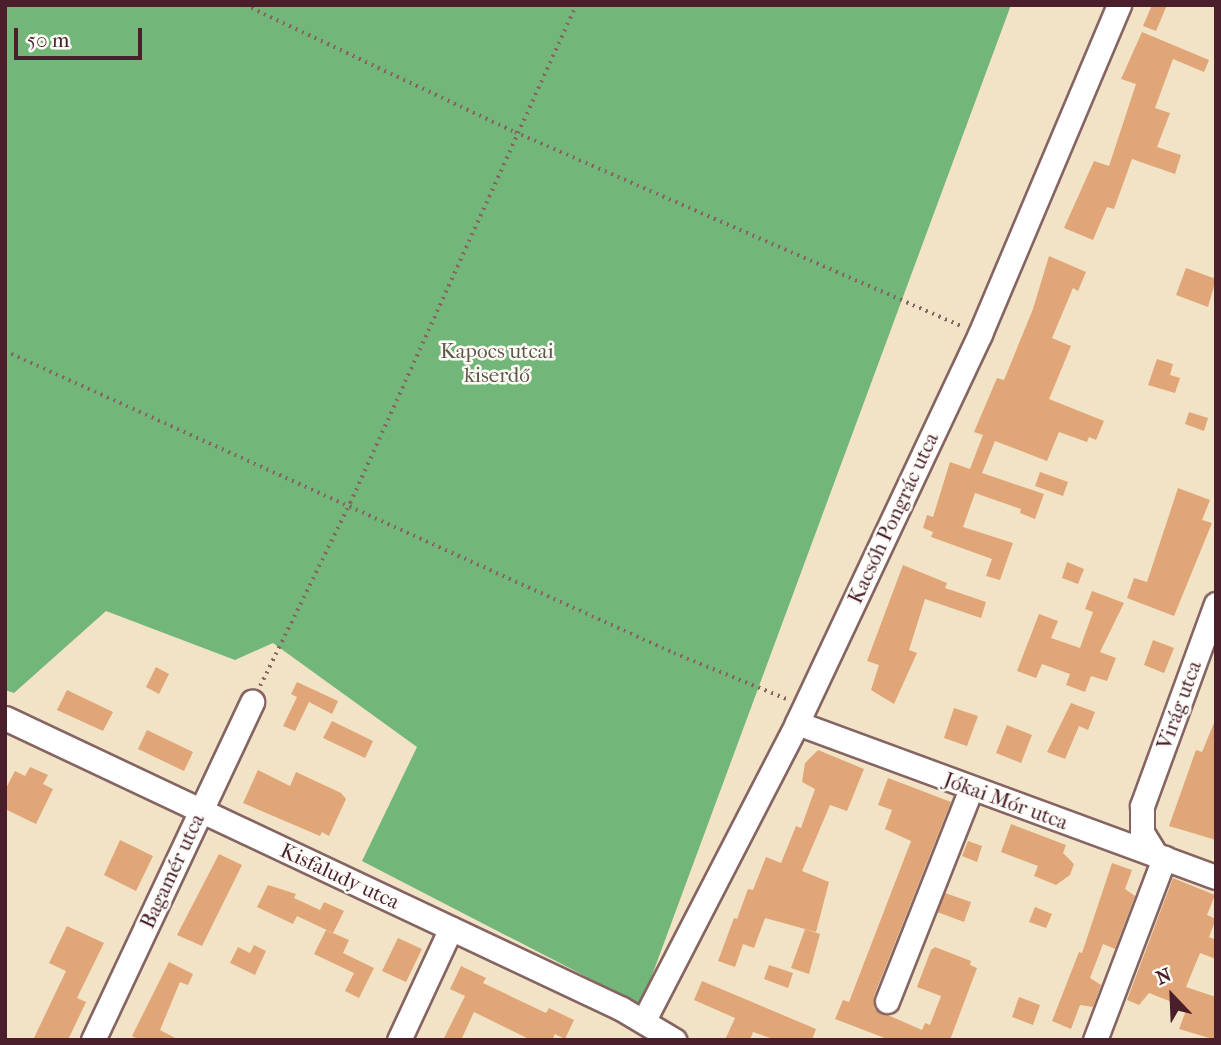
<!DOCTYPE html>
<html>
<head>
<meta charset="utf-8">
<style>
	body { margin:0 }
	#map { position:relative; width:1221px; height:1045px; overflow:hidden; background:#f2e3c7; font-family:"IM FELL French Canon",serif }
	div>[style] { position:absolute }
	.forest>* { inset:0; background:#73b679 }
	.building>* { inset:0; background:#e0a677 }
	.path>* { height:3.5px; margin-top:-1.75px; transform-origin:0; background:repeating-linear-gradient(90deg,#856462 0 2px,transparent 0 7px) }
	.roads { filter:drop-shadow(2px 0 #856462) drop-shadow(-2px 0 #856462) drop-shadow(0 2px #856462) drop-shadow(0 -2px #856462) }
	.minor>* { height:23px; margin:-11.5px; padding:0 11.5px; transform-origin:11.5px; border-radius:11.5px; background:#fff }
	span { translate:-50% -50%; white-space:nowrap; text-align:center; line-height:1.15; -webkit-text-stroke:5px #fdfcf7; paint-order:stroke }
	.park-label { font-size:21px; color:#5f5549 }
	.street-label { font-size:21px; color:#4a1f2b }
	.frame { position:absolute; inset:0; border:7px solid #4a1f2b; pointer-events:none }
	.north { position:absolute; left:1137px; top:961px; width:70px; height:70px; -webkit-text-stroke:5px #fdfcf7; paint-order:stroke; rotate:337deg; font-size:19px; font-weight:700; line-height:28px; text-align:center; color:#4a1f2b }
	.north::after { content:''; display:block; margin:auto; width:24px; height:32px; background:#4a1f2b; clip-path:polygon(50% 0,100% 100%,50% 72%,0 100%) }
	.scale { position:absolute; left:14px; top:28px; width:128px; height:32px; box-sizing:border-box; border:4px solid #4a1f2b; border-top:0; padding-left:9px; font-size:21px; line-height:24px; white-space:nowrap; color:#4a1f2b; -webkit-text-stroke:5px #fdfcf7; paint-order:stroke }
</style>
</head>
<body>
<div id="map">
	<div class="forest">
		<i style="clip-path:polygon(5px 5px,1011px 5px,641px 1005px,362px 861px,417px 747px,273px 643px,235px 660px,106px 611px,14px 693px,5px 690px)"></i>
	</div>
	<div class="building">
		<i style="clip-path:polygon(1152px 5px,1167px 5px,1156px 31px,1143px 26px)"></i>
		<i style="clip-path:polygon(1142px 32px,1209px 60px,1204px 72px,1173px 59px,1155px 108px,1170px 113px,1157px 147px,1181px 155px,1175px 174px,1132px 159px,1114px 209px,1107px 207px,1093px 240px,1064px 228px,1094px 161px,1109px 166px,1136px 84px,1121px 79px)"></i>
		<i style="clip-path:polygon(1049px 256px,1086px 272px,1078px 291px,1073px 288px,1052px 338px,1071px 346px,1049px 399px,1104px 421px,1096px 440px,1089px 437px,1087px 442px,1059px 432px,1047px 461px,995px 441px,982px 473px,1044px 494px,1035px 519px,1020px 513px,1021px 509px,975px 493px,963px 527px,1013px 543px,1000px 580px,986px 576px,992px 559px,931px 537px,933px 532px,923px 528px,927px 515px,933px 517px,950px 462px,970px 469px,983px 435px,974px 432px,997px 378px,1004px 380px,1033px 309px)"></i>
		<i style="clip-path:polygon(1186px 268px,1216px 279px,1208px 307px,1176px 295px)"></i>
		<i style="clip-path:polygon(1157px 359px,1173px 364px,1170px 375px,1180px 378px,1175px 393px,1148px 385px)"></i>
		<i style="clip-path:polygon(1189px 412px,1208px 418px,1204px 431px,1185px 424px)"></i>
		<i style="clip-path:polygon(1040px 472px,1068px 482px,1063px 496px,1035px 486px)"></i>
		<i style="clip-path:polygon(1178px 488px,1210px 500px,1202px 520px,1212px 523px,1174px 616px,1127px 598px,1134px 578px,1147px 582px)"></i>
		<i style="clip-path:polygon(1067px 562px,1084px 569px,1078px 584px,1062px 578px)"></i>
		<i style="clip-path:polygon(903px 565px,947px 583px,945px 588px,986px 602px,981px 618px,925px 599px,909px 650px,917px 653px,894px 704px,871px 690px,879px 665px,867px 661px)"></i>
		<i style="clip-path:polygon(1092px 591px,1124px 603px,1100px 652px,1116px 658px,1107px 681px,1091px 676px,1085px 692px,1066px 685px,1070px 674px,1042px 664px,1036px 678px,1017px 671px,1039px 614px,1058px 621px,1051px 638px,1080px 648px,1093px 612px,1085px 609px)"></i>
		<i style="clip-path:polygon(1153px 640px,1174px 648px,1164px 673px,1144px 665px)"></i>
		<i style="clip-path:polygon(156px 667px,169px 674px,159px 694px,146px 687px)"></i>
		<i style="clip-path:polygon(297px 682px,338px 701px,332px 714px,309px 702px,295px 731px,283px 726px,297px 697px,291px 694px)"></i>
		<i style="clip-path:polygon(67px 690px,113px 712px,103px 731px,57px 710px)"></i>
		<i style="clip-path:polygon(1071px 703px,1095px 712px,1088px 730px,1079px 726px,1065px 759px,1047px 752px)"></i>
		<i style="clip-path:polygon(954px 708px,978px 716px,967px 746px,944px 738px)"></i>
		<i style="clip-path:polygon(1216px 718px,1216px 840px,1169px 826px,1196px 750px,1202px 752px)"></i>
		<i style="clip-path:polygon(332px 721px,373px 741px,365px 758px,323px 738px)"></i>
		<i style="clip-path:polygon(1007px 725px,1032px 735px,1021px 763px,996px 753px)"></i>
		<i style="clip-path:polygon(147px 730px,193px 752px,184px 771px,138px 749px)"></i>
		<i style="clip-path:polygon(818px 750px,864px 769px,847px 811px,830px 805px,802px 871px,829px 882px,816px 932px,765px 918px,754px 948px,743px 944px,735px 967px,718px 961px,734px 918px,737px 919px,748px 889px,753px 890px,766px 857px,781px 863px,796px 826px,801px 828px,815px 789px,802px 782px,805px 763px)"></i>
		<i style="clip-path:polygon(30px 767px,48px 775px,43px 784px,53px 789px,36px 824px,5px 809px,5px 790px,15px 771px,25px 776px)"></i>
		<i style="clip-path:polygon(258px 770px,290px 786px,296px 772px,341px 793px,346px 799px,329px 836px,322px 832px,320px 836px,243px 803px)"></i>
		<i style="clip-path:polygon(888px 778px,951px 802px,874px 996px,874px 1009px,922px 1030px,925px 1023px,930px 1025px,941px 996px,917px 987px,931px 950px,935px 947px,971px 961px,970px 965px,977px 968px,950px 1040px,890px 1040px,835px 1019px,843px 1000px,849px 1002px,911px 841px,885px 829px,892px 810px,878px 805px)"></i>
		<i style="clip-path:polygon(1011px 824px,1066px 845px,1063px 853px,1074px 864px,1070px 875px,1056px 885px,1034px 876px,1038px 866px,1001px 852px)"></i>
		<i style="clip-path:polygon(120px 840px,153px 856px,136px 891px,104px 875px)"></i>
		<i style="clip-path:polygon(968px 841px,982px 846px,977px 862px,962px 856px)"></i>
		<i style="clip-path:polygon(219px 854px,242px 865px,202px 946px,177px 935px)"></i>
		<i style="clip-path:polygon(1112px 863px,1132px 870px,1125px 889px,1135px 896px,1115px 949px,1103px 944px,1090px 978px,1101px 985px,1093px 1007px,1080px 1005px,1071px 1029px,1052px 1021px,1079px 952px,1082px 953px)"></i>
		<i style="clip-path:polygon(1173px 878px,1215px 895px,1207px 915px,1216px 919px,1209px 937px,1216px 940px,1216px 959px,1200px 953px,1186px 987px,1216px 997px,1216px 1040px,1179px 1029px,1187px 1008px,1149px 993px,1139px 1005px,1127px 1000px)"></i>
		<i style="clip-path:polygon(268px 885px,296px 894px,294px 898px,320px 910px,324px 902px,344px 911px,333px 933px,297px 916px,293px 924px,257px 907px)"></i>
		<i style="clip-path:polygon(945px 893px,971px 902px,964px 922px,937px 912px)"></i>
		<i style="clip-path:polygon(1035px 907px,1052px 914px,1046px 928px,1029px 922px)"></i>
		<i style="clip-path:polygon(67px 926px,104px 943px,77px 998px,86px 1002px,68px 1040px,33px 1040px,66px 971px,49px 963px)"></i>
		<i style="clip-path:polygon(805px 929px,820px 934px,809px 974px,791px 968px)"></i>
		<i style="clip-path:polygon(326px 930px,349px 940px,343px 953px,374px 968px,359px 998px,345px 991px,354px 973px,314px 954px)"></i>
		<i style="clip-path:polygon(398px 938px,422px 949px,406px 982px,382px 971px)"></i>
		<i style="clip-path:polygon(254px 945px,266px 951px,255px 975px,230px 963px,238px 947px,250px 953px)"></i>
		<i style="clip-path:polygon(169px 962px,193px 974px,188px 985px,180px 982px,160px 1030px,179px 1040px,139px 1040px,132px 1036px)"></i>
		<i style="clip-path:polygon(769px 965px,793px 973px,788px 988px,764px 979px)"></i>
		<i style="clip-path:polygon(461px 966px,486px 978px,483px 983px,546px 1013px,549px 1008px,574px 1020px,565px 1039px,555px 1034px,552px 1040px,531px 1040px,474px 1012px,461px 1040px,443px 1040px,465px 996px,450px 989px)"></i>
		<i style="clip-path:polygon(702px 981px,816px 1029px,812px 1040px,776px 1040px,753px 1032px,750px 1040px,725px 1040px,735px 1018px,694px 1000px)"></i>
		<i style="clip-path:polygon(1019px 997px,1040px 1005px,1033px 1025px,1012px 1017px)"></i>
	</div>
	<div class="path">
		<i style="left:245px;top:5px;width:298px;rotate:25.2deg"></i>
		<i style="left:515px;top:132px;width:487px;rotate:23.5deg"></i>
		<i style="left:5px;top:351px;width:734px;rotate:24.3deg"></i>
		<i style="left:674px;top:653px;width:122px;rotate:22.2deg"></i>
		<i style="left:260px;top:686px;width:204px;rotate:-63.8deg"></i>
		<i style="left:350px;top:503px;width:547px;rotate:-65.59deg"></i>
	</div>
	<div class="roads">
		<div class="minor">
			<i style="left:5px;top:718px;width:682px;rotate:25.25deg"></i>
			<i style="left:622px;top:1009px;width:61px;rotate:30.8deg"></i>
			<i style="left:797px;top:723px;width:446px;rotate:20.2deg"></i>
			<i style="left:1156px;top:855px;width:26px;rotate:-122deg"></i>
			<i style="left:1142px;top:833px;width:27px;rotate:-90deg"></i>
			<i style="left:1142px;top:806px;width:215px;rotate:-69.9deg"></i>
			<i style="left:887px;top:1001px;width:228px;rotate:-68.4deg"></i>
			<i style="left:644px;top:1020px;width:334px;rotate:-62.7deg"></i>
			<i style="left:797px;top:723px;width:430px;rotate:-64.8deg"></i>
			<i style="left:980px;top:334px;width:357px;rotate:-67.1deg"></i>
			<i style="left:93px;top:1040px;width:374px;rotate:-64.8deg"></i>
			<i style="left:399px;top:1040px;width:123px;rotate:-65.1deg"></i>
			<i style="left:1095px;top:1040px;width:195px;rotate:-69.2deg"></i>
		</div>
	</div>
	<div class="park-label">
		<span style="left:497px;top:363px">Kapocs utcai<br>kiserdő</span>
	</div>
	<div class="street-label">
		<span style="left:893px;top:518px;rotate:-65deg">Kacsóh Pongrác utca</span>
		<span style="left:1179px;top:705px;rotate:-70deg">Virág utca</span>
		<span style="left:1006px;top:801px;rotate:20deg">Jókai Mór utca</span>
		<span style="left:172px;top:871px;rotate:-65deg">Bagamér utca</span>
		<span style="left:340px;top:876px;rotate:25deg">Kisfaludy utca</span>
	</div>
	<div class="frame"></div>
	<div class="north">N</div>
	<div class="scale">50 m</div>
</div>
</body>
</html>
